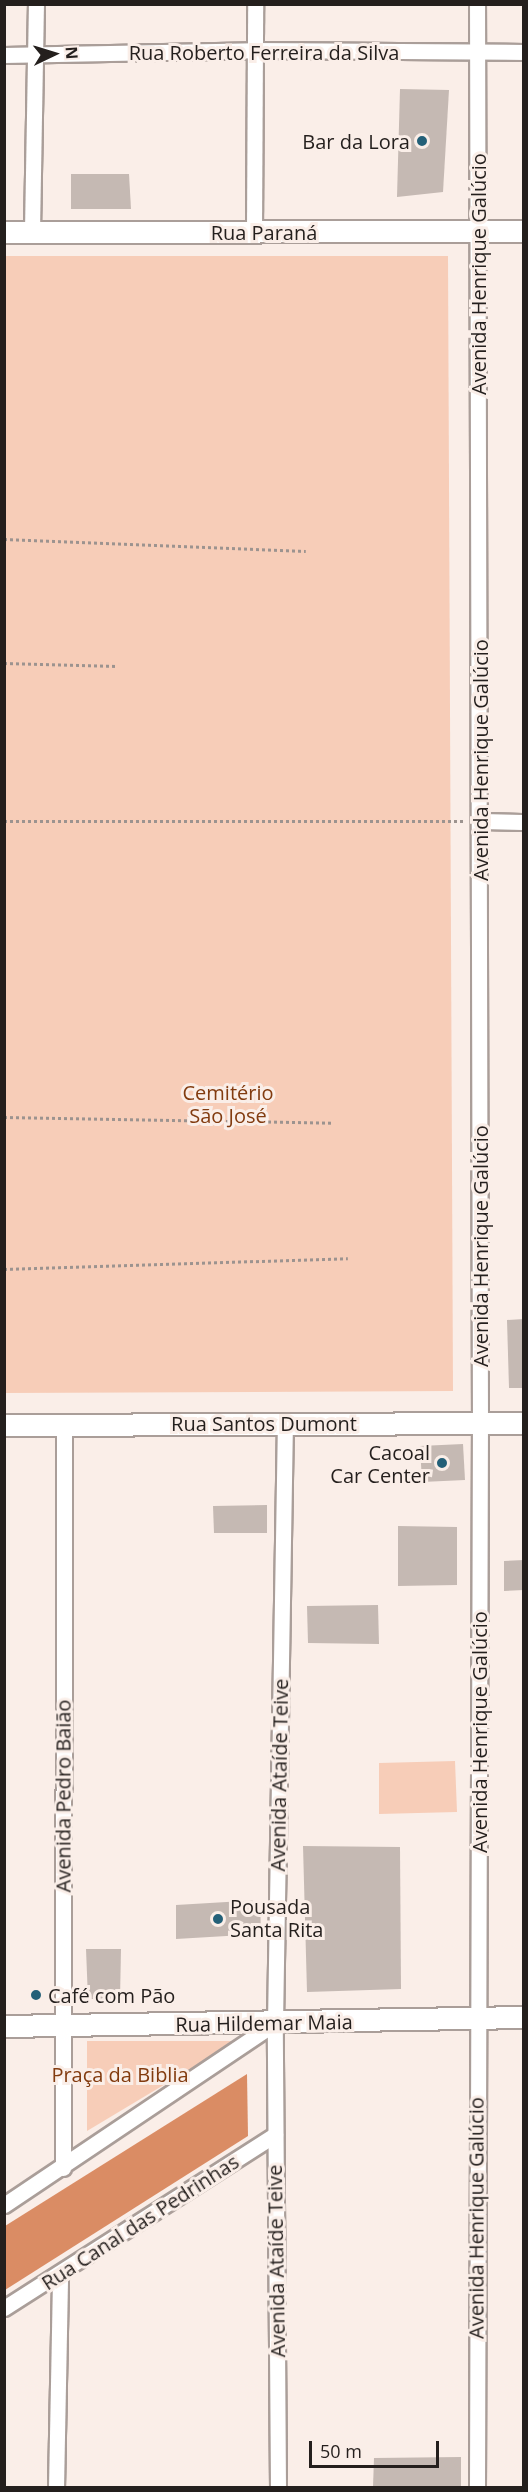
<!DOCTYPE html>
<html>
<head>
<meta charset="utf-8">
<style>
	body { margin:0 }
	#map { position:relative; width:528px; height:2492px; overflow:hidden; background:#faeee8; font-family:"Open Sans",sans-serif }
	div>[style] { position:absolute }
	.green>* { inset:0; background:#f7cdb8 }
	.water>* { inset:0; background:#da8c64 }
	.building>* { inset:0; background:#c5b9b3 }
	.path>* { height:3px; margin-top:-1.5px; transform-origin:0; background:repeating-linear-gradient(90deg,#9c938f 0 3px,transparent 0 6px) }
	.roads { filter:drop-shadow(2px 0 #aa9e99) drop-shadow(-2px 0 #aa9e99) drop-shadow(0 2px #aa9e99) drop-shadow(0 -2px #aa9e99) }
	.minor>* { height:15px; margin:-7.5px; padding:0 7.5px; transform-origin:7.5px; border-radius:7.5px; background:#fff }
	.secondary>* { height:21px; margin:-10.5px; padding:0 10.5px; transform-origin:10.5px; border-radius:10.5px; background:#fff }
	.dots>* { width:16px; height:16px; translate:-50% -50%; box-sizing:border-box; border:3px solid #faeee8; border-radius:50% }
	span { translate:-50% -50%; white-space:nowrap; text-align:center; line-height:1.15; -webkit-text-stroke:6px #faeee8; paint-order:stroke }
	.street-label { font-size:20px; color:#241f1d }
	.poi-label { font-size:20px; color:#241f1d }
	.right { translate:-100% -50%; text-align:right }
	.left { translate:0 -50%; text-align:left }
	.park-label { font-size:20px; color:#823b0f }
	.frame { position:absolute; inset:0; border:6px solid #241f1d; pointer-events:none }
	.north { position:absolute; left:24px; top:24px; width:60px; height:60px; -webkit-text-stroke:4px #faeee8; paint-order:stroke; rotate:86deg; font-size:16px; font-weight:700; line-height:24px; text-align:center; color:#241f1d }
	.north::after { content:''; display:block; margin:auto; width:21px; height:27px; background:#241f1d; clip-path:polygon(50% 0,100% 100%,50% 72%,0 100%) }
	.scale { position:absolute; left:309px; top:2441px; width:130px; height:27px; box-sizing:border-box; border:3px solid #241f1d; border-top:0; padding-left:8px; font-size:18px; line-height:21px; white-space:nowrap; color:#241f1d; -webkit-text-stroke:4px #faeee8; paint-order:stroke }
</style>
</head>
<body>
<div id="map">
	<div class="green">
		<i style="clip-path:polygon(4px 256px,448px 256px,453px 1391px,5px 1393px)"></i>
		<i style="clip-path:polygon(455px 1761px,457px 1812px,379px 1814px,379px 1763px)"></i>
		<i style="clip-path:polygon(87px 2041px,237px 2041px,87px 2131px)"></i>
	</div>
	<div class="water">
		<i style="clip-path:polygon(247px 2074px,248px 2136px,5px 2290px,5px 2226px)"></i>
	</div>
	<div class="building">
		<i style="clip-path:polygon(400px 89px,449px 90px,443px 192px,397px 197px)"></i>
		<i style="clip-path:polygon(71px 174px,129px 174px,131px 209px,71px 209px)"></i>
		<i style="clip-path:polygon(524px 1319px,524px 1388px,509px 1388px,507px 1320px)"></i>
		<i style="clip-path:polygon(463px 1444px,465px 1480px,422px 1482px,420px 1446px)"></i>
		<i style="clip-path:polygon(267px 1505px,267px 1533px,214px 1533px,213px 1506px)"></i>
		<i style="clip-path:polygon(398px 1526px,457px 1527px,457px 1585px,398px 1586px)"></i>
		<i style="clip-path:polygon(524px 1560px,524px 1590px,504px 1591px,504px 1561px)"></i>
		<i style="clip-path:polygon(378px 1605px,379px 1644px,308px 1643px,307px 1606px)"></i>
		<i style="clip-path:polygon(303px 1846px,400px 1847px,401px 1989px,307px 1992px)"></i>
		<i style="clip-path:polygon(260px 1900px,261px 1934px,176px 1939px,176px 1905px)"></i>
		<i style="clip-path:polygon(86px 1949px,121px 1949px,120px 1999px,88px 1999px)"></i>
		<i style="clip-path:polygon(461px 2457px,461px 2487px,373px 2487px,374px 2458px)"></i>
	</div>
	<div class="path">
		<i style="left:4px;top:539px;width:302px;rotate:2.3deg"></i>
		<i style="left:4px;top:663px;width:113px;rotate:1.5deg"></i>
		<i style="left:4px;top:821px;width:461px"></i>
		<i style="left:4px;top:1117px;width:329px;rotate:1deg"></i>
		<i style="left:4px;top:1269px;width:344px;rotate:-1.8deg"></i>
	</div>
	<div class="roads">
		<div class="minor">
			<i style="left:4px;top:55px;width:251px;rotate:-1.1deg"></i>
			<i style="left:255px;top:50px;width:269px;rotate:0.4deg"></i>
			<i style="left:32px;top:231px;width:227px;rotate:-89deg"></i>
			<i style="left:254px;top:232px;width:228px;rotate:-89.7deg"></i>
			<i style="left:480px;top:821px;width:44px;rotate:1.3deg"></i>
			<i style="left:63px;top:2168px;width:743px;rotate:-89.92deg"></i>
			<i style="left:4px;top:2205px;width:326px;rotate:-33.9deg"></i>
			<i style="left:4px;top:2308px;width:322px;rotate:-32.6deg"></i>
			<i style="left:56px;top:2488px;width:215px;rotate:-88.9deg"></i>
			<i style="left:278px;top:2488px;width:465px;rotate:-90.4deg"></i>
			<i style="left:275px;top:2023px;width:600px;rotate:-89.05deg"></i>
			<i style="left:477px;top:2488px;width:1065px;rotate:-89.84deg"></i>
			<i style="left:480px;top:1423px;width:1419px;rotate:-90.12deg"></i>
		</div>
		<div class="secondary">
			<i style="left:4px;top:232px;width:520px;rotate:-0.11deg"></i>
			<i style="left:4px;top:1425px;width:520px;rotate:-0.22deg"></i>
			<i style="left:4px;top:2026px;width:520px;rotate:-0.99deg"></i>
		</div>
	</div>
	<div class="dots">
		<i style="left:422px;top:141px;background:#246078"></i>
		<i style="left:442px;top:1463px;background:#246078"></i>
		<i style="left:218px;top:1919px;background:#246078"></i>
		<i style="left:36px;top:1995px;background:#246078"></i>
	</div>
	<div class="street-label">
		<span style="left:264px;top:52px">Rua Roberto Ferreira da Silva</span>
		<span style="left:264px;top:232px">Rua Paraná</span>
		<span style="left:478px;top:274px;rotate:-90deg">Avenida Henrique Galúcio</span>
		<span style="left:480px;top:760px;rotate:-90deg">Avenida Henrique Galúcio</span>
		<span style="left:480px;top:1246px;rotate:-90deg">Avenida Henrique Galúcio</span>
		<span style="left:264px;top:1423px">Rua Santos Dumont</span>
		<span style="left:479px;top:1732px;rotate:-90deg">Avenida Henrique Galúcio</span>
		<span style="left:279px;top:1775px;rotate:-89deg">Avenida Ataíde Teive</span>
		<span style="left:63px;top:1796px;rotate:-90deg">Avenida Pedro Baião</span>
		<span style="left:264px;top:2023px;rotate:-1deg">Rua Hildemar Maia</span>
		<span style="left:476px;top:2218px;rotate:-90deg">Avenida Henrique Galúcio</span>
		<span style="left:140px;top:2222px;rotate:-33deg">Rua Canal das Pedrinhas</span>
		<span style="left:276px;top:2261px;rotate:-91deg">Avenida Ataíde Teive</span>
	</div>
	<div class="poi-label">
		<span class="right" style="left:410px;top:141px">Bar da Lora</span>
		<span class="right" style="left:430px;top:1464px">Cacoal<br>Car Center</span>
		<span class="left" style="left:230px;top:1918px">Pousada<br>Santa Rita</span>
		<span class="left" style="left:48px;top:1995px">Café com Pão</span>
	</div>
	<div class="park-label">
		<span style="left:228px;top:1104px">Cemitério<br>São José</span>
		<span style="left:120px;top:2074px">Praça da Biblia</span>
	</div>
	<div class="frame"></div>
	<div class="north">N</div>
	<div class="scale">50 m</div>
</div>
</body>
</html>
